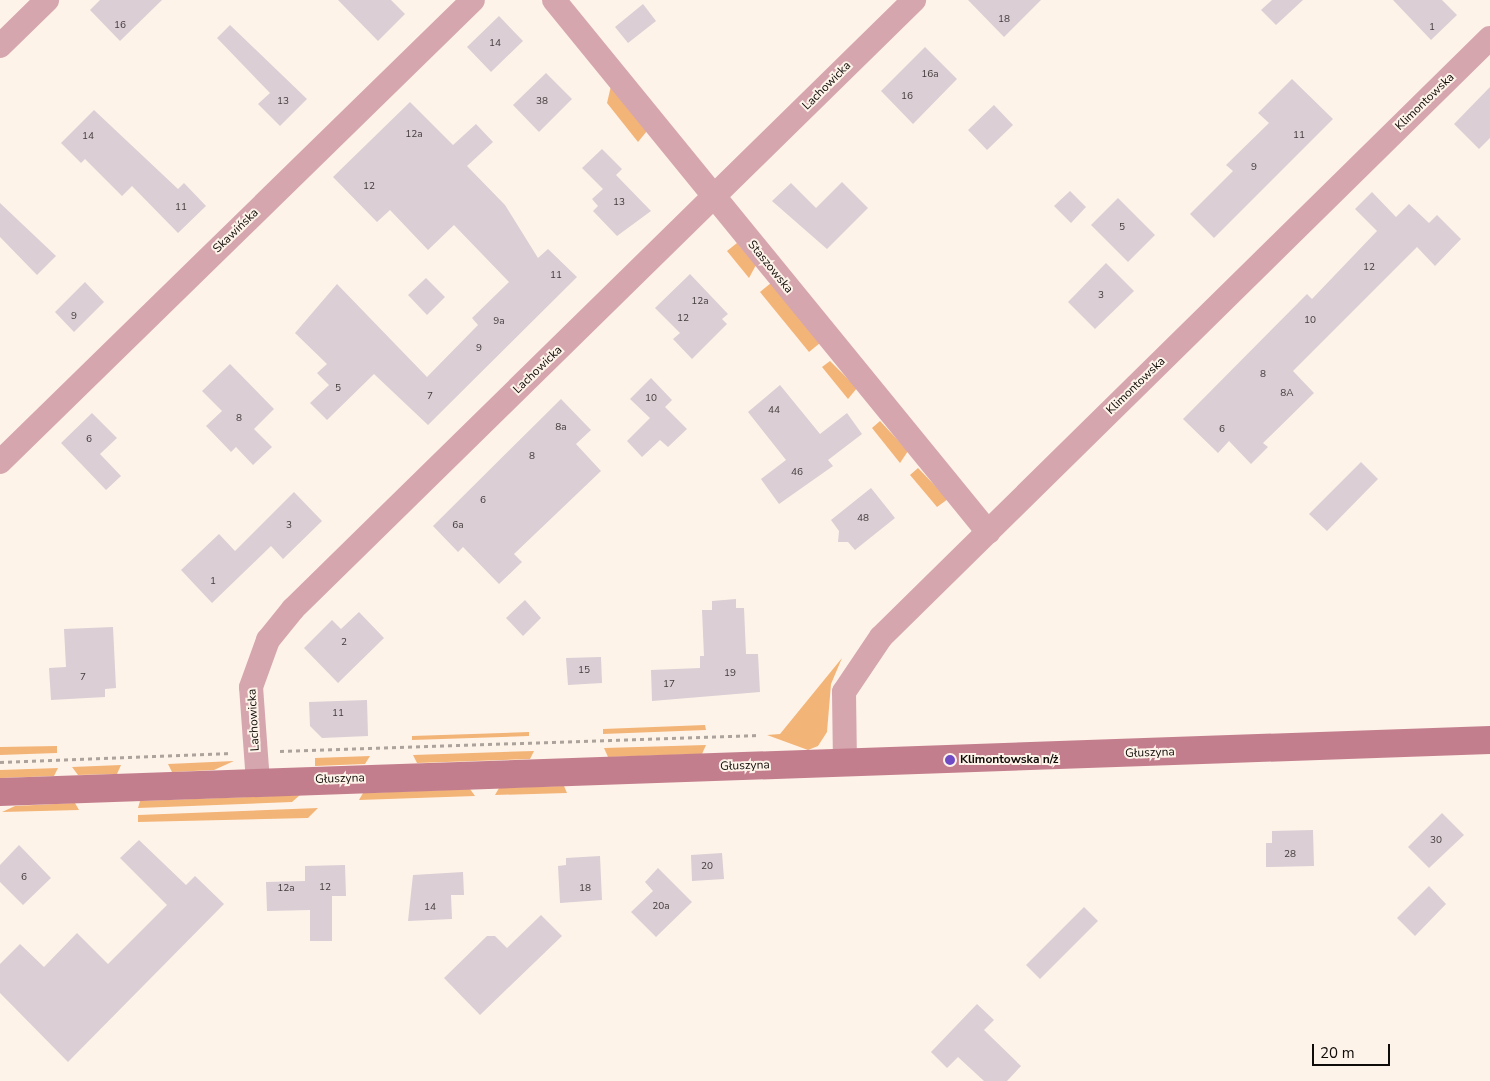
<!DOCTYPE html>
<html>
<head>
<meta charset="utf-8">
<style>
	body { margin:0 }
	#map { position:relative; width:1490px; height:1081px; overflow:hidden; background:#fef3e9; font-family:"Nunito Sans",sans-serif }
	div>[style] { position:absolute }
	.green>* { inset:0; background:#f3b477 }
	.building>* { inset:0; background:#dbced5 }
	.path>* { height:3px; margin-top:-1.5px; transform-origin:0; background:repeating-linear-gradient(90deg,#aca39c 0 4px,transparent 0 8px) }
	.street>* { height:24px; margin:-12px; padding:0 12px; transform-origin:12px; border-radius:12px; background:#d6a6af }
	.secondary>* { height:28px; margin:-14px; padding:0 14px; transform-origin:14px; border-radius:14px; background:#c37e8e }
	.dots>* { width:14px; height:14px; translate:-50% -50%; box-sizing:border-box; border:2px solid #fef3e9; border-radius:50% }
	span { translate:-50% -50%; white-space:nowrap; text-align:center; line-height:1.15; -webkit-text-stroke:4px #fef3e9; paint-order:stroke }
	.number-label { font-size:10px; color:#423c3b }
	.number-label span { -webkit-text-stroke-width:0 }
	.street-label { font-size:12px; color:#0f0b08 }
	.poi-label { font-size:12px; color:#0f0b08; font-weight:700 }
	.left { translate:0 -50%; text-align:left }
	.scale { position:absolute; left:1312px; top:1044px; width:78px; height:22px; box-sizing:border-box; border:2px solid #0f0b08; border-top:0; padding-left:6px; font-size:15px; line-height:18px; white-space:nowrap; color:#0f0b08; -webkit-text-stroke:4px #fef3e9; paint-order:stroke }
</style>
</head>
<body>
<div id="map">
	<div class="green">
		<i style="clip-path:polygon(611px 86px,647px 131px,638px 142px,607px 103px)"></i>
		<i style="clip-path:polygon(737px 243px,756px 265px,749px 278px,727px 251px)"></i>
		<i style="clip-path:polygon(771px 283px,820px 343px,809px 352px,760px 292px)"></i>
		<i style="clip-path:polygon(830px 361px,857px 388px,848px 399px,822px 367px)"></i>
		<i style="clip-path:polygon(880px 421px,908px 451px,900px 463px,872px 428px)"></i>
		<i style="clip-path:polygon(918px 468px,948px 499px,937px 507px,910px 475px)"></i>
		<i style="clip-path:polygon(842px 658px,831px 684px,827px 732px,818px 746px,808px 750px,767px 735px,780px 734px)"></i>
		<i style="clip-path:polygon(705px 725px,706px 730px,603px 734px,603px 729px)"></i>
		<i style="clip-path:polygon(529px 732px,529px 736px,412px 740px,412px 736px)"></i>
		<i style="clip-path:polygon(706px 745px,702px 754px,608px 757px,604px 748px)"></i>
		<i style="clip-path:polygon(57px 746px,57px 753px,0 755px,0 747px)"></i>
		<i style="clip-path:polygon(534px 751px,530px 759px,417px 763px,413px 755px)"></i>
		<i style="clip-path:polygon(370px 756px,365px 764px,315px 766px,315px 758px)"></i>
		<i style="clip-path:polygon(234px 761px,214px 770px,172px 772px,168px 764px)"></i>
		<i style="clip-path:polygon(121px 765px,117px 774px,78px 775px,72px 767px)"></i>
		<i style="clip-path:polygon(58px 768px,54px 776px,0 778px,0 770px)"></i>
		<i style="clip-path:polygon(564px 786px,567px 793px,495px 795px,499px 788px)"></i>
		<i style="clip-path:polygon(470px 789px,475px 796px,359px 800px,363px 793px)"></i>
		<i style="clip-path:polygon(300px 795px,292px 802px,138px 808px,140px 801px)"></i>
		<i style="clip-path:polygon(75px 803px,79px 810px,2px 812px,15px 806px)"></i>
		<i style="clip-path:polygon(318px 808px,308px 818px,138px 822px,138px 815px)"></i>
	</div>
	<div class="building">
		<i style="clip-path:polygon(100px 0,162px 0,120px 41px,90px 10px)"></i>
		<i style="clip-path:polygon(338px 0,391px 0,405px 14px,378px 41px)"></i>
		<i style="clip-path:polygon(968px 0,1041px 0,1004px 37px)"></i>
		<i style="clip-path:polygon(1272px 0,1303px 0,1276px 25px,1261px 10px)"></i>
		<i style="clip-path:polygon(1393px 0,1442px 0,1457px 15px,1431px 40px)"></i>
		<i style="clip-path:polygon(643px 4px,656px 21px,628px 43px,615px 27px)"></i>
		<i style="clip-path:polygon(499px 16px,523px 41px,491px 72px,467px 47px)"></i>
		<i style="clip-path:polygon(230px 25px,307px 99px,280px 126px,258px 104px,270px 93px,217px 38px)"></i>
		<i style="clip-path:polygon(925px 47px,957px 79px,913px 124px,881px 91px)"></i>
		<i style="clip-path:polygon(546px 73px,572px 99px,539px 132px,513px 105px)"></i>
		<i style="clip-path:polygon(1292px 79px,1333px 119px,1214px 238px,1190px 214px,1233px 171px,1226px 165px,1269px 123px,1258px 113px)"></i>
		<i style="clip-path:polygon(1490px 87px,1490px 138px,1479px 149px,1454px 124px)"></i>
		<i style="clip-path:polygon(410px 102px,453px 145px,476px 124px,493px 142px,467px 166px,505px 205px,538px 258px,548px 249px,577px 277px,428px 425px,374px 374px,327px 420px,310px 403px,329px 385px,317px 373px,327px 364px,295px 333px,337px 284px,427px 377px,478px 325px,472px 318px,509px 282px,454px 225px,428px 250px,390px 210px,377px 222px,333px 177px)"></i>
		<i style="clip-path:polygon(994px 105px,1013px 125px,987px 150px,968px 130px)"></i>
		<i style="clip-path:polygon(94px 110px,178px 189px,184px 183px,206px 206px,178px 233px,132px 186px,122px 196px,85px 159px,81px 163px,61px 143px)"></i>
		<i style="clip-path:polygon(602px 149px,622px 169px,616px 175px,651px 211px,617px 236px,593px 211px,598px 206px,592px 199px,603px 189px,582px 168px)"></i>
		<i style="clip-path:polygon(842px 182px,868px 208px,827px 249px,772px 201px,791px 183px,816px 208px)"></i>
		<i style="clip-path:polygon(1070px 191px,1086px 207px,1071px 223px,1054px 206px)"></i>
		<i style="clip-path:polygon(1372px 192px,1396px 217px,1409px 204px,1429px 223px,1437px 215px,1461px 239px,1435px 266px,1417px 247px,1293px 371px,1314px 393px,1263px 443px,1268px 447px,1251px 464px,1229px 441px,1218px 453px,1183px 419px,1307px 294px,1312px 299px,1377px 231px,1355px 209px)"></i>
		<i style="clip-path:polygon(1118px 198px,1155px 235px,1128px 262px,1091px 225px)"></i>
		<i style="clip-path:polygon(0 203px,56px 256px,37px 275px,0 237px)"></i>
		<i style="clip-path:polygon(1106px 263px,1134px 291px,1095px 329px,1068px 302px)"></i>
		<i style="clip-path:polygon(690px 274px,728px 314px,722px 319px,727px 324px,692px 359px,673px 339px,680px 333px,655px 308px)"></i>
		<i style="clip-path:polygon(426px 278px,445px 297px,427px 315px,408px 295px)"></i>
		<i style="clip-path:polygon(85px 282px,104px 302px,74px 332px,55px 312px)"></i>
		<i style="clip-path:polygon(230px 364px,274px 409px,254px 429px,272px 447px,253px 465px,236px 447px,231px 452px,206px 426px,222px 411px,202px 391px)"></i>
		<i style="clip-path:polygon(651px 378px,672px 400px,665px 407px,687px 429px,668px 447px,660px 440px,642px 457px,627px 441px,650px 418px,630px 399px)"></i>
		<i style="clip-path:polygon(780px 385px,820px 434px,847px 413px,862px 434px,828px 460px,833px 466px,779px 504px,761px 479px,786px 460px,748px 412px)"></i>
		<i style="clip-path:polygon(561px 399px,591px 430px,576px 444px,601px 471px,514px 554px,522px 562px,499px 584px,463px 547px,458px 552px,433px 526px)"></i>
		<i style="clip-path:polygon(92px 413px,117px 438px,100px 454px,121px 476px,106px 490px,61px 443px)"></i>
		<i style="clip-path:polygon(1361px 462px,1378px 479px,1327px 531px,1309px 514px)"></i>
		<i style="clip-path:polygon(871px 488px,895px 518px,855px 550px,848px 542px,838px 542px,839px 531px,831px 520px)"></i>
		<i style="clip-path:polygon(294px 492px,322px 521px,283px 559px,271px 546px,212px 603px,181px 570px,219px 534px,235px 551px)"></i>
		<i style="clip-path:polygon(736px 599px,736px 608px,744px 608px,746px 654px,758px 654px,760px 692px,652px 701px,651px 670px,700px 668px,700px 656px,704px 656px,702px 610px,712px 610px,712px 601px)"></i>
		<i style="clip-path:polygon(525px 600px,541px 618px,523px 636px,506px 618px)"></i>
		<i style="clip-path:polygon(359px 612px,384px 638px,338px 683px,304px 648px,332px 620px,341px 629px)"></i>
		<i style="clip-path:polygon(113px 627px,116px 688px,105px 689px,105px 697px,51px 700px,49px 668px,66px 667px,64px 629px)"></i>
		<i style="clip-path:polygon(601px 657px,602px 683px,568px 685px,566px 658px)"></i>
		<i style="clip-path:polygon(367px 700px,368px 736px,322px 738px,310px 726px,309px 702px)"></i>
		<i style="clip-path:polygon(1442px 813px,1464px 835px,1429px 868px,1408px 847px)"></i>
		<i style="clip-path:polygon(1313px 830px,1314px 866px,1266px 867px,1266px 843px,1272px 843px,1272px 831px)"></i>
		<i style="clip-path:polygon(139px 840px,186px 885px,195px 876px,224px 904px,68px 1062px,0 993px,0 964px,20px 944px,44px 967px,77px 933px,108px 964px,167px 905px,120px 858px)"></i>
		<i style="clip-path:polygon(19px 845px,51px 878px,23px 905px,0 882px,0 865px)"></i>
		<i style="clip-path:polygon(722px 853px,724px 879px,692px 881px,691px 855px)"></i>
		<i style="clip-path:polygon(600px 856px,602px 900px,560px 903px,558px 866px,566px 865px,566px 858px)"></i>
		<i style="clip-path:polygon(345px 865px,346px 896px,332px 896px,332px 941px,310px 941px,310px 910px,267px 911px,266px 882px,305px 881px,305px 866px)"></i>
		<i style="clip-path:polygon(658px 868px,692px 902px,656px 937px,631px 912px,653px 891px,645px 882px)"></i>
		<i style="clip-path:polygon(463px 872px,464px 895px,451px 895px,452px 919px,408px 921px,413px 875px)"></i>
		<i style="clip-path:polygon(1429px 886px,1446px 904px,1415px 936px,1397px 918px)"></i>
		<i style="clip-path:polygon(1084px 907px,1098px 921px,1040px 979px,1026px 965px)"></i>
		<i style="clip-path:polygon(541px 915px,562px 936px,480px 1015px,444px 978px,487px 936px,495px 936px,507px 948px)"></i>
		<i style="clip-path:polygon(977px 1004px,994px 1020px,984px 1030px,1021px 1066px,1007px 1081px,984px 1081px,958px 1057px,947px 1068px,931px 1052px)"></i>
	</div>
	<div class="path">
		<i style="left:280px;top:751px;width:480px;rotate:-1.9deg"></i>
		<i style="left:0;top:762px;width:232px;rotate:-2.2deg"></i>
	</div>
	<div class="street">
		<i style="left:554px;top:0;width:687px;rotate:50.79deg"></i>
		<i style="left:0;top:46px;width:66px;rotate:-44.4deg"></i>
		<i style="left:0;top:462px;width:661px;rotate:-44.33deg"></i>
		<i style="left:845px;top:764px;width:72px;rotate:-90.8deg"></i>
		<i style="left:844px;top:692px;width:66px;rotate:-56.1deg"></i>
		<i style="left:881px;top:637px;width:854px;rotate:-44.53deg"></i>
		<i style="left:258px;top:782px;width:95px;rotate:-94.2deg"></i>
		<i style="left:251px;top:687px;width:50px;rotate:-70.1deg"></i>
		<i style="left:268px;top:640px;width:40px;rotate:-51deg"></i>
		<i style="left:293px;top:609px;width:870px;rotate:-44.44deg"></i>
	</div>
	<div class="secondary">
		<i style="left:0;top:792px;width:1491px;rotate:-2deg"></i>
	</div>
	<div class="dots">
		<i style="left:950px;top:760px;background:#6f4cc5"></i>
	</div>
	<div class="number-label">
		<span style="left:1004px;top:20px">18</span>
		<span style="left:120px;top:26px">16</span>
		<span style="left:1432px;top:28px">1</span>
		<span style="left:495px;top:44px">14</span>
		<span style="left:930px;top:75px">16a</span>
		<span style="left:907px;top:97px">16</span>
		<span style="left:283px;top:102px">13</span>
		<span style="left:542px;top:102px">38</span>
		<span style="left:414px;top:135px">12a</span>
		<span style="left:1299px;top:136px">11</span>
		<span style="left:88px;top:137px">14</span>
		<span style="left:1254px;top:168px">9</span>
		<span style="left:369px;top:187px">12</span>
		<span style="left:619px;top:203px">13</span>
		<span style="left:181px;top:208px">11</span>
		<span style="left:1122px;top:228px">5</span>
		<span style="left:1369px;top:268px">12</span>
		<span style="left:556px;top:276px">11</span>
		<span style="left:1101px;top:296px">3</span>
		<span style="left:700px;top:302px">12a</span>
		<span style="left:74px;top:317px">9</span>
		<span style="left:683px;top:319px">12</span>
		<span style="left:1310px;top:321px">10</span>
		<span style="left:499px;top:322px">9a</span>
		<span style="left:479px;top:349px">9</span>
		<span style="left:1263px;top:375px">8</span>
		<span style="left:338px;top:389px">5</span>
		<span style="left:1287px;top:394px">8A</span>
		<span style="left:430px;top:397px">7</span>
		<span style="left:651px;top:399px">10</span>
		<span style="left:774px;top:411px">44</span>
		<span style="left:239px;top:419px">8</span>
		<span style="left:561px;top:428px">8a</span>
		<span style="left:1222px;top:430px">6</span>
		<span style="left:89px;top:440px">6</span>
		<span style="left:532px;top:457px">8</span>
		<span style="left:797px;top:473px">46</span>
		<span style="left:483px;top:501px">6</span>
		<span style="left:863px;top:519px">48</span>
		<span style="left:289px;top:526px">3</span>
		<span style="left:458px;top:526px">6a</span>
		<span style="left:213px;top:582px">1</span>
		<span style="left:344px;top:643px">2</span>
		<span style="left:584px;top:671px">15</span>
		<span style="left:730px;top:674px">19</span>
		<span style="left:83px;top:678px">7</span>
		<span style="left:669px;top:685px">17</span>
		<span style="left:338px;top:714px">11</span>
		<span style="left:1436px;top:841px">30</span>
		<span style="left:1290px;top:855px">28</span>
		<span style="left:707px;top:867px">20</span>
		<span style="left:24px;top:878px">6</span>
		<span style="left:325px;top:888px">12</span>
		<span style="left:286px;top:889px">12a</span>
		<span style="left:585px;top:889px">18</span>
		<span style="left:661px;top:907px">20a</span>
		<span style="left:430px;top:908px">14</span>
	</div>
	<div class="street-label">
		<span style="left:827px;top:86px;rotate:-45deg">Lachowicka</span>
		<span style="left:1425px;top:102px;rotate:-44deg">Klimontowska</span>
		<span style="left:236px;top:231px;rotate:-44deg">Skawińska</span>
		<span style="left:770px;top:267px;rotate:51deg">Staszowska</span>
		<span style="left:538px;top:370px;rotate:-44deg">Lachowicka</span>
		<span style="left:1136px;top:386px;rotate:-44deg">Klimontowska</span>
		<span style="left:254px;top:720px;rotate:-93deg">Lachowicka</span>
		<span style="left:1150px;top:753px;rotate:-2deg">Głuszyna</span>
		<span style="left:745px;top:766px;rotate:-2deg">Głuszyna</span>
		<span style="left:340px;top:779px;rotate:-2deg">Głuszyna</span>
	</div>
	<div class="poi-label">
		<span class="left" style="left:960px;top:760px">Klimontowska n/ż</span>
	</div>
	<div class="scale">20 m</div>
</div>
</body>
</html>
